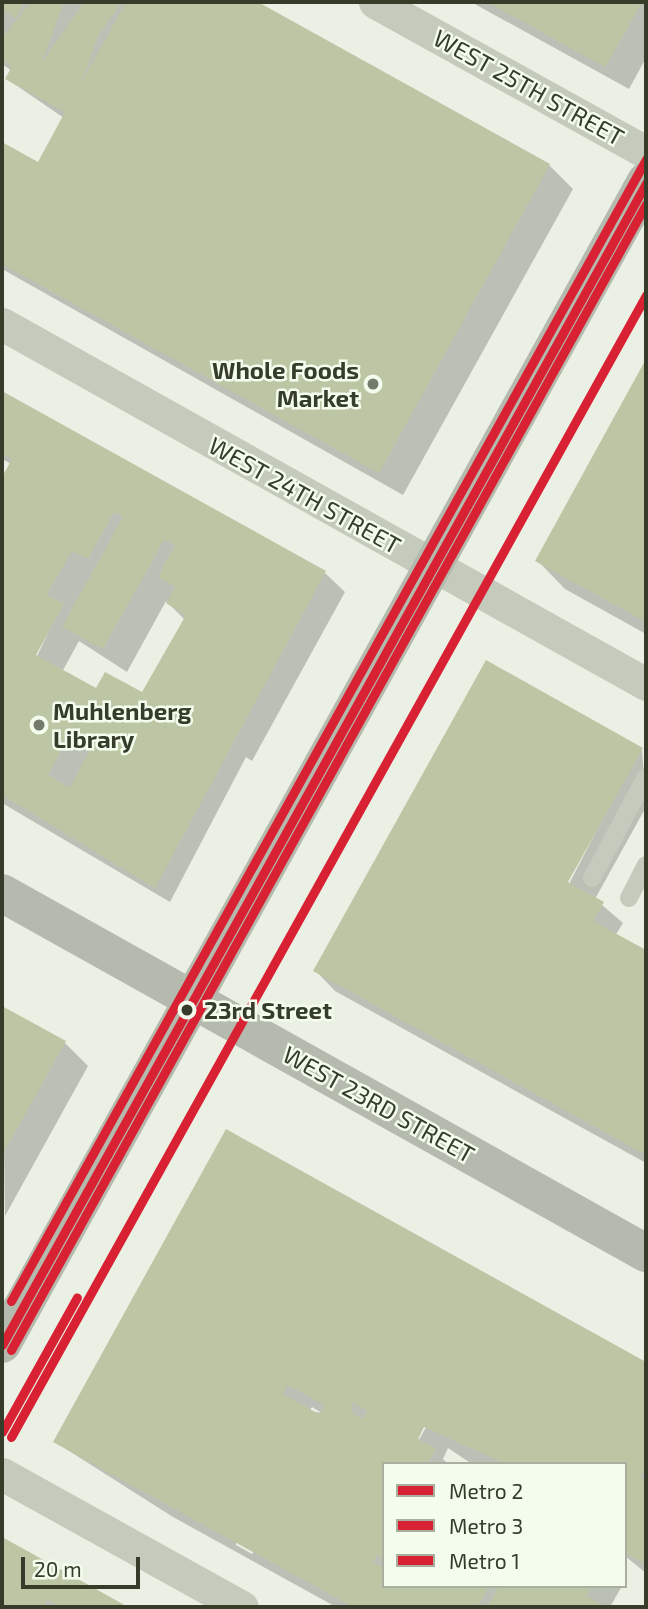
<!DOCTYPE html>
<html>
<head>
<meta charset="utf-8">
<style>
	body { margin:0 }
	#map { position:relative; width:648px; height:1609px; overflow:hidden; background:#eaf0e4; font-family:"Exo 2",sans-serif }
	div>[style] { position:absolute }
	.shadow>* { inset:0; background:#0003 }
	.building>* { inset:0; background:#bcc6a4 }
	.lane>* { height:18px; margin:-9px; padding:0 9px; transform-origin:9px; border-radius:9px; background:#c4cabc }
	.street>* { height:33px; margin:-16.5px; padding:0 16.5px; transform-origin:16.5px; border-radius:16.5px; background:#c4cabc }
	.secondary>* { height:38px; margin:-19px; padding:0 19px; transform-origin:19px; border-radius:19px; background:#b4baad }
	.metro-1>* { height:9px; margin:-4.5px; padding:0 4.5px; transform-origin:4.5px; border-radius:4.5px; background:#d82233 }
	.metro-2>* { height:9px; margin:-4.5px; padding:0 4.5px; transform-origin:4.5px; border-radius:4.5px; background:#d82233 }
	.metro-3>* { height:9px; margin:-4.5px; padding:0 4.5px; transform-origin:4.5px; border-radius:4.5px; background:#d82233 }
	.dots>* { width:19px; height:19px; translate:-50% -50%; box-sizing:border-box; border:4px solid #f4fced; border-radius:50% }
	span { translate:-50% -50%; white-space:nowrap; text-align:center; line-height:1.15; -webkit-text-stroke:5px #f4fced; paint-order:stroke }
	.street-label { font-size:24px; color:#363c2a }
	.poi-label { font-size:24px; color:#363c2a; font-weight:700 }
	.right { translate:-100% -50%; text-align:right }
	.left { translate:0 -50%; text-align:left }
	.stop-label { font-size:24px; color:#363c2a; font-weight:700 }
	.frame { position:absolute; inset:0; border:4px solid #363c2a; pointer-events:none }
	.legend { position:absolute; left:382px; top:1462px; width:245px; height:126px; box-sizing:border-box; background:#f4fced; border:2px solid #a8af9f; margin:0; padding:9px 12px; list-style:none; font-size:21px; color:#363c2a }
	.legend li { display:flex; align-items:center; gap:14px; height:35px }
	.legend b { width:35px; border:2px solid #a8af9f }
	.scale { position:absolute; left:21px; top:1557px; width:119px; height:32px; box-sizing:border-box; border:4px solid #363c2a; border-top:0; padding-left:9px; font-size:21px; line-height:24px; white-space:nowrap; color:#363c2a; -webkit-text-stroke:5px #f4fced; paint-order:stroke }
</style>
</head>
<body>
<div id="map">
	<div class="shadow">
		<i style="clip-path:polygon(2px 2px,254px 2px,549px 165px,573px 189px,403px 495px,2px 269px,2px 145px,38px 164px,64px 118px,7px 79px,12px 71px,2px 64px)"></i>
		<i style="clip-path:polygon(471px 2px,646px 2px,646px 58px,629px 89px)"></i>
		<i style="clip-path:polygon(646px 362px,646px 634px,565px 589px,537px 560px)"></i>
		<i style="clip-path:polygon(evenodd,2px 393px,325px 573px,345px 592px,252px 761px,246px 757px,170px 902px,2px 803px,2px 481px,11px 464px,4px 460px,2px 466px,2px 393px,64px 600px,37px 656px,33px 656px,64px 600px,2px 393px,166px 601px,185px 620px,142px 695px,97px 691px,62px 672px,79px 641px,127px 672px,166px 601px)"></i>
		<i style="clip-path:polygon(evenodd,642px 749px,646px 807px,595px 899px,623px 923px,615px 936px,646px 953px,646px 1163px,335px 991px,316px 971px,642px 749px,619px 787px,569px 884px,565px 884px,619px 787px)"></i>
		<i style="clip-path:polygon(2px 1008px,65px 1043px,88px 1066px,5px 1216px)"></i>
		<i style="clip-path:polygon(evenodd,227px 1132px,646px 1364px,646px 1573px,625px 1556px,625px 1464px,472px 1464px,448px 1448px,443px 1459px,448px 1464px,384px 1464px,384px 1586px,622px 1586px,610px 1607px,336px 1607px,173px 1517px,55px 1442px,227px 1132px,312px 1407px,322px 1413px,309px 1411px,312px 1407px,227px 1132px,424px 1424px,426px 1427px,415px 1447px,424px 1424px,227px 1132px,236px 1541px,254px 1551px,252px 1554px,236px 1545px,236px 1541px)"></i>
		<i style="clip-path:polygon(2px 1539px,124px 1607px,2px 1607px)"></i>
	</div>
	<div class="building">
		<i style="clip-path:polygon(2px 2px,24px 2px,16px 18px,2px 10px)"></i>
		<i style="clip-path:polygon(30px 2px,64px 2px,41px 64px,84px 2px,122px 2px,99px 34px,81px 83px,126px 2px,258px 2px,550px 164px,379px 473px,2px 264px,2px 142px,38px 162px,65px 112px,5px 79px,12px 66px,2px 60px,2px 38px)"></i>
		<i style="clip-path:polygon(487px 2px,642px 2px,605px 67px)"></i>
		<i style="clip-path:polygon(646px 359px,646px 622px,535px 561px)"></i>
		<i style="clip-path:polygon(evenodd,2px 391px,326px 571px,155px 888px,2px 795px,2px 477px,12px 459px,2px 454px,2px 391px,114px 512px,123px 517px,62px 627px,103px 649px,164px 540px,175px 545px,158px 577px,175px 587px,166px 603px,186px 615px,142px 692px,105px 672px,96px 688px,36px 655px,64px 604px,47px 595px,53px 584px,72px 551px,88px 559px,114px 512px,2px 391px,71px 734px,92px 746px,70px 788px,48px 775px,71px 734px)"></i>
		<i style="clip-path:polygon(486px 660px,643px 748px,568px 882px,604px 902px,593px 921px,646px 950px,646px 1155px,313px 971px)"></i>
		<i style="clip-path:polygon(2px 1006px,66px 1041px,2px 1156px)"></i>
		<i style="clip-path:polygon(evenodd,226px 1129px,646px 1362px,646px 1467px,641px 1477px,646px 1480px,646px 1565px,625px 1553px,625px 1464px,506px 1464px,424px 1427px,418px 1439px,436px 1449px,427px 1464px,384px 1464px,384px 1559px,377px 1555px,373px 1562px,384px 1569px,384px 1586px,489px 1586px,478px 1607px,353px 1607px,53px 1442px,226px 1129px,288px 1385px,324px 1405px,319px 1414px,282px 1394px,288px 1385px,226px 1129px,351px 1402px,367px 1411px,363px 1419px,353px 1413px,351px 1402px)"></i>
		<i style="clip-path:polygon(2px 1537px,78px 1579px,128px 1607px,61px 1607px,47px 1600px,43px 1607px,2px 1607px)"></i>
		<i style="clip-path:polygon(499px 1586px,591px 1586px,586px 1596px,606px 1607px,487px 1607px)"></i>
	</div>
	<div class="lane">
		<i style="left:592px;top:878px;width:115px;rotate:-61.9deg"></i>
		<i style="left:629px;top:898px;width:37px;rotate:-63deg"></i>
	</div>
	<div class="street">
		<i style="left:375px;top:2px;width:310px;rotate:29deg"></i>
		<i style="left:2px;top:324px;width:738px;rotate:29.21deg"></i>
		<i style="left:2px;top:1474px;width:274px;rotate:29deg"></i>
	</div>
	<div class="secondary">
		<i style="left:2px;top:893px;width:738px;rotate:29.21deg"></i>
		<i style="left:2px;top:1344px;width:1329px;rotate:-61.02deg"></i>
	</div>
	<div class="metro-1">
		<i style="left:2px;top:1345px;width:1329px;rotate:-61deg"></i>
		<i style="left:2px;top:1432px;width:154px;rotate:-60.9deg"></i>
	</div>
	<div class="metro-2">
		<i style="left:11px;top:1350px;width:1310px;rotate:-61.01deg"></i>
	</div>
	<div class="metro-3">
		<i style="left:11px;top:1301px;width:1307px;rotate:-60.92deg"></i>
		<i style="left:11px;top:1437px;width:1307px;rotate:-60.92deg"></i>
	</div>
	<div class="dots">
		<i style="left:373px;top:384px;background:#757b6b"></i>
		<i style="left:39px;top:725px;background:#757b6b"></i>
		<i style="left:187px;top:1010px;background:#363c2a"></i>
	</div>
	<div class="street-label">
		<span style="left:529px;top:87px;rotate:29deg">WEST 25TH STREET</span>
		<span style="left:305px;top:495px;rotate:29deg">WEST 24TH STREET</span>
		<span style="left:379px;top:1104px;rotate:29deg">WEST 23RD STREET</span>
	</div>
	<div class="poi-label">
		<span class="right" style="left:359px;top:384px">Whole Foods<br>Market</span>
		<span class="left" style="left:53px;top:725px">Muhlenberg<br>Library</span>
	</div>
	<div class="stop-label">
		<span class="left" style="left:204px;top:1010px">23rd Street</span>
	</div>
	<div class="frame"></div>
	<ul class="legend">
	<li><b style="height:9px;background:#d82233"></b>Metro 2</li>
	<li><b style="height:9px;background:#d82233"></b>Metro 3</li>
	<li><b style="height:9px;background:#d82233"></b>Metro 1</li>
	</ul>
	<div class="scale">20 m</div>
</div>
</body>
</html>
